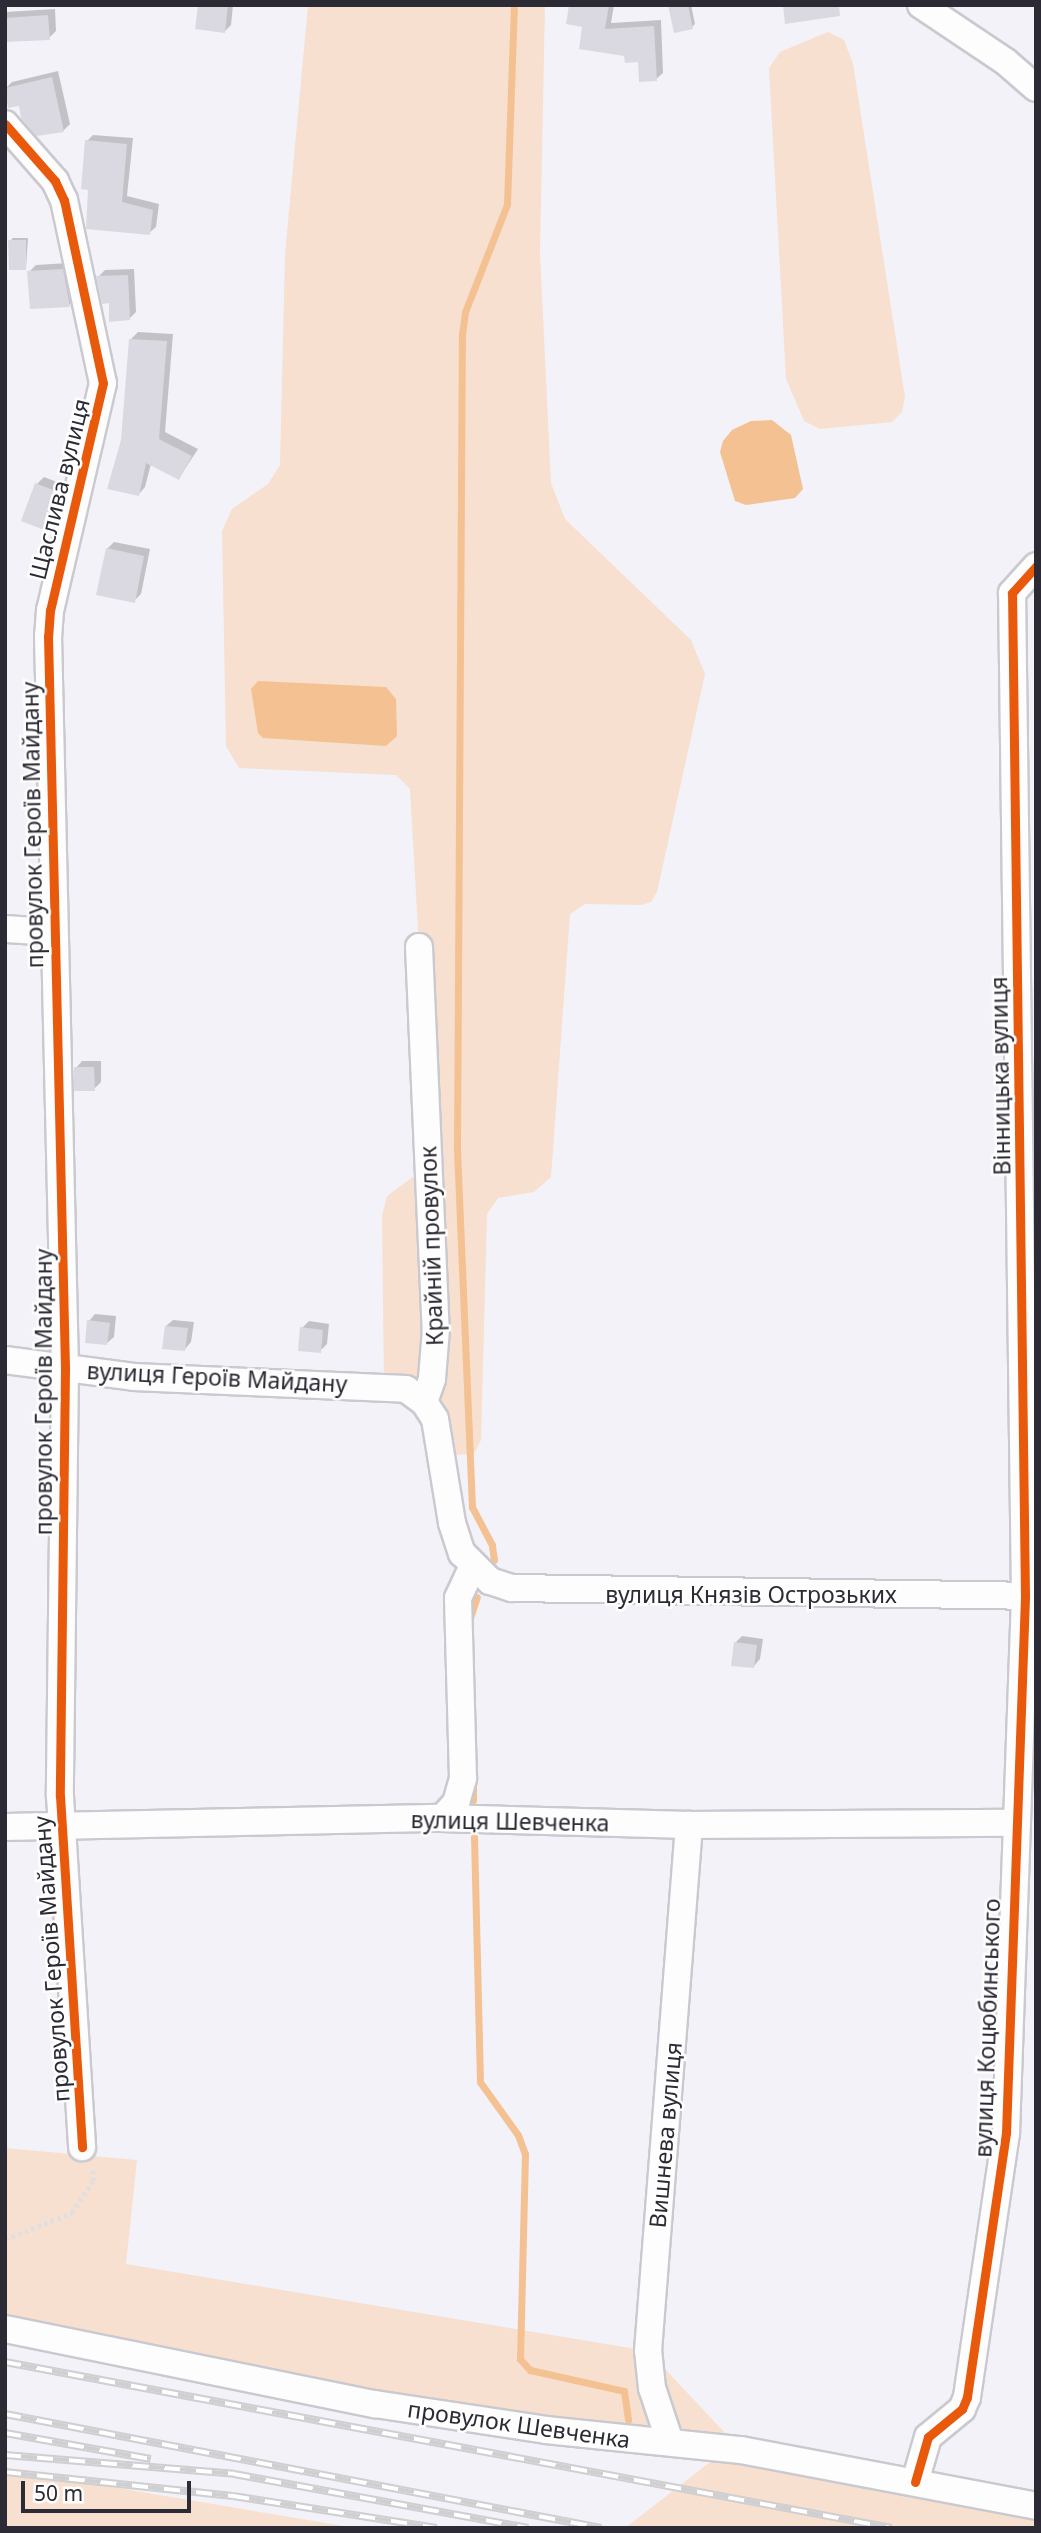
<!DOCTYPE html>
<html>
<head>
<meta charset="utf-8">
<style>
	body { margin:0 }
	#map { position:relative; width:1041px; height:2533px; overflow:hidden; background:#f3f2f8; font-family:"Noto Sans",sans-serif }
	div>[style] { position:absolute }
	.green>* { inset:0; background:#f7e0cf }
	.water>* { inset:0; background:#f4c192 }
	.shadow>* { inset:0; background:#0003 }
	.stream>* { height:7px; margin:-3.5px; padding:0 3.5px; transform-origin:3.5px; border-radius:3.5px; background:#f4c192 }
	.building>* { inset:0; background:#dad9e1 }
	.path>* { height:4.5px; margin-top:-2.25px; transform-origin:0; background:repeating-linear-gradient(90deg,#dfdee0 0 3.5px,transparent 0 7px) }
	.roads { filter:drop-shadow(2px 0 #cac9d0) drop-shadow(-2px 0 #cac9d0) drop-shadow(0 2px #cac9d0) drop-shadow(0 -2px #cac9d0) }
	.minor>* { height:26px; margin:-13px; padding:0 13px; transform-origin:13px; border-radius:13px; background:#fdfdfe }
	.rail>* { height:8px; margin-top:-4px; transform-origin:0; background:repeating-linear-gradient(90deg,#fefefe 0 16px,#cfced1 0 32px); box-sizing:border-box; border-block:2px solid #cfced1 }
	.cycleway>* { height:9px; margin:-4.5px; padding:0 4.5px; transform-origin:4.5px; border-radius:4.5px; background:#e8590c }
	span { translate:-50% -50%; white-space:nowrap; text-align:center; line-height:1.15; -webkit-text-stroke:5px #fefefe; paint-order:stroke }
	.street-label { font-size:23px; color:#2c2a34 }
	.frame { position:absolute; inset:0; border:7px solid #2c2a34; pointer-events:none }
	.scale { position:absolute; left:21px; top:2481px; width:170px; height:32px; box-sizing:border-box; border:4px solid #2c2a34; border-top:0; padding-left:9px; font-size:21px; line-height:24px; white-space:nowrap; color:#2c2a34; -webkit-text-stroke:5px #fefefe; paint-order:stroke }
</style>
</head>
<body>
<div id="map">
	<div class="green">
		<i style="clip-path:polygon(308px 5px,545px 5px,540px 253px,551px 483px,565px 519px,691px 640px,705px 674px,657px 892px,651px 902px,641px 905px,585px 904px,570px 914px,551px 1177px,534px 1192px,498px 1198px,487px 1214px,481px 1440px,475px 1452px,468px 1454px,442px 1456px,435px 1419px,384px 1385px,382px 1216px,387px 1196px,421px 1171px,419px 947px,410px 789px,396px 775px,239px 768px,226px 746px,222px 531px,232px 509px,268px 484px,280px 465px,285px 254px)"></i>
		<i style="clip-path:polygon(828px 32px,844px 40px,853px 64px,905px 397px,902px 412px,892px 422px,820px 429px,804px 421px,786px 379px,769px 68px,780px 52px)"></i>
		<i style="clip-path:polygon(5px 2148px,137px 2160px,126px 2264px,648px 2351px,741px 2450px,1036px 2507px,1036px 2528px,625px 2528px,727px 2449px,5px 2329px)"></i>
		<i style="clip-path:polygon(5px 2469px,355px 2528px,5px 2528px)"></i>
	</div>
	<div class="water">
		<i style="clip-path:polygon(772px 420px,791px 435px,803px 489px,795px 498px,746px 505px,735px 501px,720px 452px,723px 441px,732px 430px,751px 421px)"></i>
		<i style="clip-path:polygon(258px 681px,386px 687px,396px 699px,397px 736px,386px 746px,263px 738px,258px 733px,251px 689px)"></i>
	</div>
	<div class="shadow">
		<i style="clip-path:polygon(200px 5px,233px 5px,231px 25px,224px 32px)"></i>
		<i style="clip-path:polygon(571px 5px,614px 5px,611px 23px,661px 20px,663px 73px,656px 79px,639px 60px,584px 25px)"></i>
		<i style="clip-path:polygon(670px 5px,691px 5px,695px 24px,692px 27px)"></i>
		<i style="clip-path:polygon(55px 9px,56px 31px,49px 38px,5px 40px,5px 12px)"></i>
		<i style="clip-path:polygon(58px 71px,70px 124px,63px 131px,5px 89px,12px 82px)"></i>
		<i style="clip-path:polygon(93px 135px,133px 138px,127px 196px,159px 204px,156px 227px,149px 233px,90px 188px,87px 141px)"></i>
		<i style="clip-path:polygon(13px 238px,28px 238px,26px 268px,10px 241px)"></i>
		<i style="clip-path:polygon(69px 263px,76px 298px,69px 305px,29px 272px,36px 265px)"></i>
		<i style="clip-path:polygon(134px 269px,136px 312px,129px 319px,110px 301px,98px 277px,105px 270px)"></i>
		<i style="clip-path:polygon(138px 332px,173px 334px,165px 432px,198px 449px,179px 478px,151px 464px,145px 487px,139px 494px,122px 440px,131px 339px)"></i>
		<i style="clip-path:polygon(44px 477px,67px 486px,58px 525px,51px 531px,37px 484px)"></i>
		<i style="clip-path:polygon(114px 542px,150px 549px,141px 594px,134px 601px,107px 549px)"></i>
		<i style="clip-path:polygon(82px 1061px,101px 1061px,101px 1082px,94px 1089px,76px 1068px)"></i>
		<i style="clip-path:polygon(95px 1314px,116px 1316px,114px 1337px,107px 1343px,89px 1321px)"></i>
		<i style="clip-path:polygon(173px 1320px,194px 1322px,191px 1342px,185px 1349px,166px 1326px)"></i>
		<i style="clip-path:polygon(309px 1321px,329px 1324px,327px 1344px,320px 1351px,302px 1328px)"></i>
		<i style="clip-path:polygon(742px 1636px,763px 1639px,760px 1659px,754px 1666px,735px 1643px)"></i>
	</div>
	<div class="stream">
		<i style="left:494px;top:1560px;width:15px;rotate:-98deg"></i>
		<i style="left:492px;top:1545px;width:43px;rotate:-117.8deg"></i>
		<i style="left:472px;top:1507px;width:364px;rotate:-92.4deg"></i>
		<i style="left:457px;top:1143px;width:809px;rotate:-89.65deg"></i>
		<i style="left:462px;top:334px;width:22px;rotate:-82deg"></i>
		<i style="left:465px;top:312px;width:116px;rotate:-68.7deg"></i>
		<i style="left:507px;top:204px;width:196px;rotate:-88deg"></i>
		<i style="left:470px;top:1618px;width:22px;rotate:-72deg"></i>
		<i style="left:473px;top:1783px;width:17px;rotate:90deg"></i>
		<i style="left:474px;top:1837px;width:245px;rotate:88.6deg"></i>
		<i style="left:480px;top:2082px;width:65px;rotate:54.4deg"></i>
		<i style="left:518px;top:2135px;width:20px;rotate:70deg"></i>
		<i style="left:525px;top:2154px;width:205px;rotate:91.4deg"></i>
		<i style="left:520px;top:2359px;width:15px;rotate:48deg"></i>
		<i style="left:530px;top:2370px;width:96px;rotate:12.6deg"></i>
		<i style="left:624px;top:2391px;width:29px;rotate:82deg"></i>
	</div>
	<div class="building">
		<i style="clip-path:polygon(198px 5px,228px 5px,225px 33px,195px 29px)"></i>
		<i style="clip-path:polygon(569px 5px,609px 5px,605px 29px,654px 26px,657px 81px,639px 82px,638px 62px,625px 63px,624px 56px,579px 49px,582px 27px,566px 24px)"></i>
		<i style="clip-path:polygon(668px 5px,688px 5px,693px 29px,674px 33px)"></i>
		<i style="clip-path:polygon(783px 5px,839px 5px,840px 16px,785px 24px)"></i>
		<i style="clip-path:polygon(48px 15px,50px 40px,5px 42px,5px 18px)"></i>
		<i style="clip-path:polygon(52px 77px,64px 132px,36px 136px,21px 118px,19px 106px,8px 108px,5px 88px)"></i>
		<i style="clip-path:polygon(85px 140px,127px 144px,122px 202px,153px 210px,150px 235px,86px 229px,88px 190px,81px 189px)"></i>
		<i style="clip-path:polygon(8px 240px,26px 240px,26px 270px,9px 270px)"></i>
		<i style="clip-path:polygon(63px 269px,70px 307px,30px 309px,27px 271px)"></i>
		<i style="clip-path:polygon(128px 275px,130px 320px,109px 322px,109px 303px,102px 304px,96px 276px)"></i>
		<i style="clip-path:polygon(129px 339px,167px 341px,159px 439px,192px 456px,179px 480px,146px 463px,139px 496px,107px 489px,121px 440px)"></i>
		<i style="clip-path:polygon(35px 483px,61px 493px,52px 533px,21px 521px)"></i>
		<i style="clip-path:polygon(106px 548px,144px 556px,135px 603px,96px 595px)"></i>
		<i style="clip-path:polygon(74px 1067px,94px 1067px,95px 1091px,74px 1091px)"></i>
		<i style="clip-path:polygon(87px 1320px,110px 1323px,107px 1345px,85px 1343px)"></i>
		<i style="clip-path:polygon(165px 1326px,188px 1328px,185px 1351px,162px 1349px)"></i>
		<i style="clip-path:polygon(300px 1327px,323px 1330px,321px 1353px,298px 1351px)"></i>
		<i style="clip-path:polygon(734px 1642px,757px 1645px,754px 1668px,731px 1666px)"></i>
	</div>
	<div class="path">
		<i style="left:5px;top:2239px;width:72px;rotate:-21.2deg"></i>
		<i style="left:72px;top:2213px;width:38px;rotate:-57deg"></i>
		<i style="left:93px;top:2181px;width:14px;rotate:-94deg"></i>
	</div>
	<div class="roads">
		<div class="minor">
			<i style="left:921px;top:5px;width:102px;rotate:33.8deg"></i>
			<i style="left:1006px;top:62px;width:40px;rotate:41deg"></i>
			<i style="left:5px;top:124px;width:76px;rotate:48.7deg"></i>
			<i style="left:55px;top:181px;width:21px;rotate:65deg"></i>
			<i style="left:64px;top:200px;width:187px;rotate:78deg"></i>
			<i style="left:103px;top:383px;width:233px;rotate:103.1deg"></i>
			<i style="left:50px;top:610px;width:26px;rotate:94deg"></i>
			<i style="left:48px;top:636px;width:733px;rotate:88.67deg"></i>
			<i style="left:65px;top:1369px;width:427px;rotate:90.7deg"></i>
			<i style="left:60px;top:1796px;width:352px;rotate:86.4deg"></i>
			<i style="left:5px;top:929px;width:47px;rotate:3.7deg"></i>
			<i style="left:419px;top:947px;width:382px;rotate:87.5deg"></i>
			<i style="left:436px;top:1329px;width:50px;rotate:94.6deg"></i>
			<i style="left:432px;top:1379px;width:24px;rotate:109deg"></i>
			<i style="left:5px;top:1360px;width:130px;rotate:7.5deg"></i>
			<i style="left:134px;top:1377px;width:272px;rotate:2.5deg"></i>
			<i style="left:406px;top:1389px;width:22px;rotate:36deg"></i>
			<i style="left:424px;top:1402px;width:20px;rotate:57deg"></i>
			<i style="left:435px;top:1419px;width:105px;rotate:80.7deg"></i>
			<i style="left:452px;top:1523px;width:32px;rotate:72deg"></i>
			<i style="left:462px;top:1553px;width:40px;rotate:45deg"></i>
			<i style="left:490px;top:1581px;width:23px;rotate:18deg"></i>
			<i style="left:512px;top:1588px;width:524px;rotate:0.87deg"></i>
			<i style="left:442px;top:1818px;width:21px;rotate:-47deg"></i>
			<i style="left:456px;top:1803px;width:26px;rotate:-74deg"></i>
			<i style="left:463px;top:1778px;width:180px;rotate:-91.6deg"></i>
			<i style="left:458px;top:1598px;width:33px;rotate:-65deg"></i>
			<i style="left:5px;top:1827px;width:437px;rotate:-1.2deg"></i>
			<i style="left:442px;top:1818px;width:247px;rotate:1.6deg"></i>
			<i style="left:689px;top:1825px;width:325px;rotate:-0.4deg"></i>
			<i style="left:5px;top:2329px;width:378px;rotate:11.5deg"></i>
			<i style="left:375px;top:2404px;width:173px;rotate:8.6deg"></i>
			<i style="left:546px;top:2430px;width:196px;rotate:5.9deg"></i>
			<i style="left:741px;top:2450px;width:300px;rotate:10.7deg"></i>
			<i style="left:670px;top:2442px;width:57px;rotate:-108.4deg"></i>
			<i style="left:652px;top:2388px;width:37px;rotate:-96deg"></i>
			<i style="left:648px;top:2351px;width:528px;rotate:-85.54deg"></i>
			<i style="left:915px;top:2482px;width:47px;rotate:-73.9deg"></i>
			<i style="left:928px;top:2437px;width:44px;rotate:-39.5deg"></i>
			<i style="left:962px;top:2409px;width:13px;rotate:-67deg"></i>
			<i style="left:967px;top:2397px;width:267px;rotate:-81.6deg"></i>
			<i style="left:1006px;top:2133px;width:537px;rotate:-87.97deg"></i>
			<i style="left:1025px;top:1596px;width:1003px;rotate:-90.74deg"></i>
			<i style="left:1012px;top:593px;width:36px;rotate:-48deg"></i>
		</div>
	</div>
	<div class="rail">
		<i style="left:5px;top:2362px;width:902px;rotate:10.6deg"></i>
		<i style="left:5px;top:2414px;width:607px;rotate:10.83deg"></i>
		<i style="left:5px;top:2433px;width:148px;rotate:10.1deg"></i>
		<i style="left:5px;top:2455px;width:230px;rotate:4.7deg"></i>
		<i style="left:234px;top:2474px;width:299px;rotate:10.4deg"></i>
		<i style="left:5px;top:2472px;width:229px;rotate:6deg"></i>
		<i style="left:233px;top:2496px;width:206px;rotate:8.9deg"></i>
	</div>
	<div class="cycleway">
		<i style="left:5px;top:124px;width:76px;rotate:48.7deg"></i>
		<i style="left:55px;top:181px;width:21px;rotate:65deg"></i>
		<i style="left:64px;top:200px;width:187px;rotate:78deg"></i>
		<i style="left:103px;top:383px;width:233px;rotate:103.1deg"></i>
		<i style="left:50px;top:610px;width:26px;rotate:94deg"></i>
		<i style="left:48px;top:636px;width:733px;rotate:88.67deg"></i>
		<i style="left:65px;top:1369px;width:427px;rotate:90.7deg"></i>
		<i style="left:60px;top:1796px;width:352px;rotate:86.4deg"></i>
		<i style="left:915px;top:2482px;width:47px;rotate:-73.9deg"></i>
		<i style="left:928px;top:2437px;width:44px;rotate:-39.5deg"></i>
		<i style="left:962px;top:2409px;width:13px;rotate:-67deg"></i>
		<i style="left:967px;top:2397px;width:267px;rotate:-81.6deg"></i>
		<i style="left:1006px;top:2133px;width:537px;rotate:-87.97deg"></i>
		<i style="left:1025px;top:1596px;width:1003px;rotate:-90.74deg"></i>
		<i style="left:1012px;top:593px;width:36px;rotate:-48deg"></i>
	</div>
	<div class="street-label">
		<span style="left:59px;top:489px;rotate:-76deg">Щаслива вулиця</span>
		<span style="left:32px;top:825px;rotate:-91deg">провулок Героїв Майдану</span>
		<span style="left:1000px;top:1076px;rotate:-91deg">Вінницька вулиця</span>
		<span style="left:431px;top:1246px;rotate:-92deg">Крайній провулок</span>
		<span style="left:217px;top:1377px;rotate:3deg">вулиця Героїв Майдану</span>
		<span style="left:43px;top:1392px;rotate:-90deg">провулок Героїв Майдану</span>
		<span style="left:751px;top:1594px">вулиця Князів Острозьких</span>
		<span style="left:510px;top:1821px;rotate:1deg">вулиця Шевченка</span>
		<span style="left:51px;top:1959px;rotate:-94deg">провулок Героїв Майдану</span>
		<span style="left:987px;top:2028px;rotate:-88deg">вулиця Коцюбинського</span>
		<span style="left:665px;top:2135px;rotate:-85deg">Вишнева вулиця</span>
		<span style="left:519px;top:2424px;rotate:8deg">провулок Шевченка</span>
	</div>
	<div class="frame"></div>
	<div class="scale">50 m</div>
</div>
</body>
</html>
